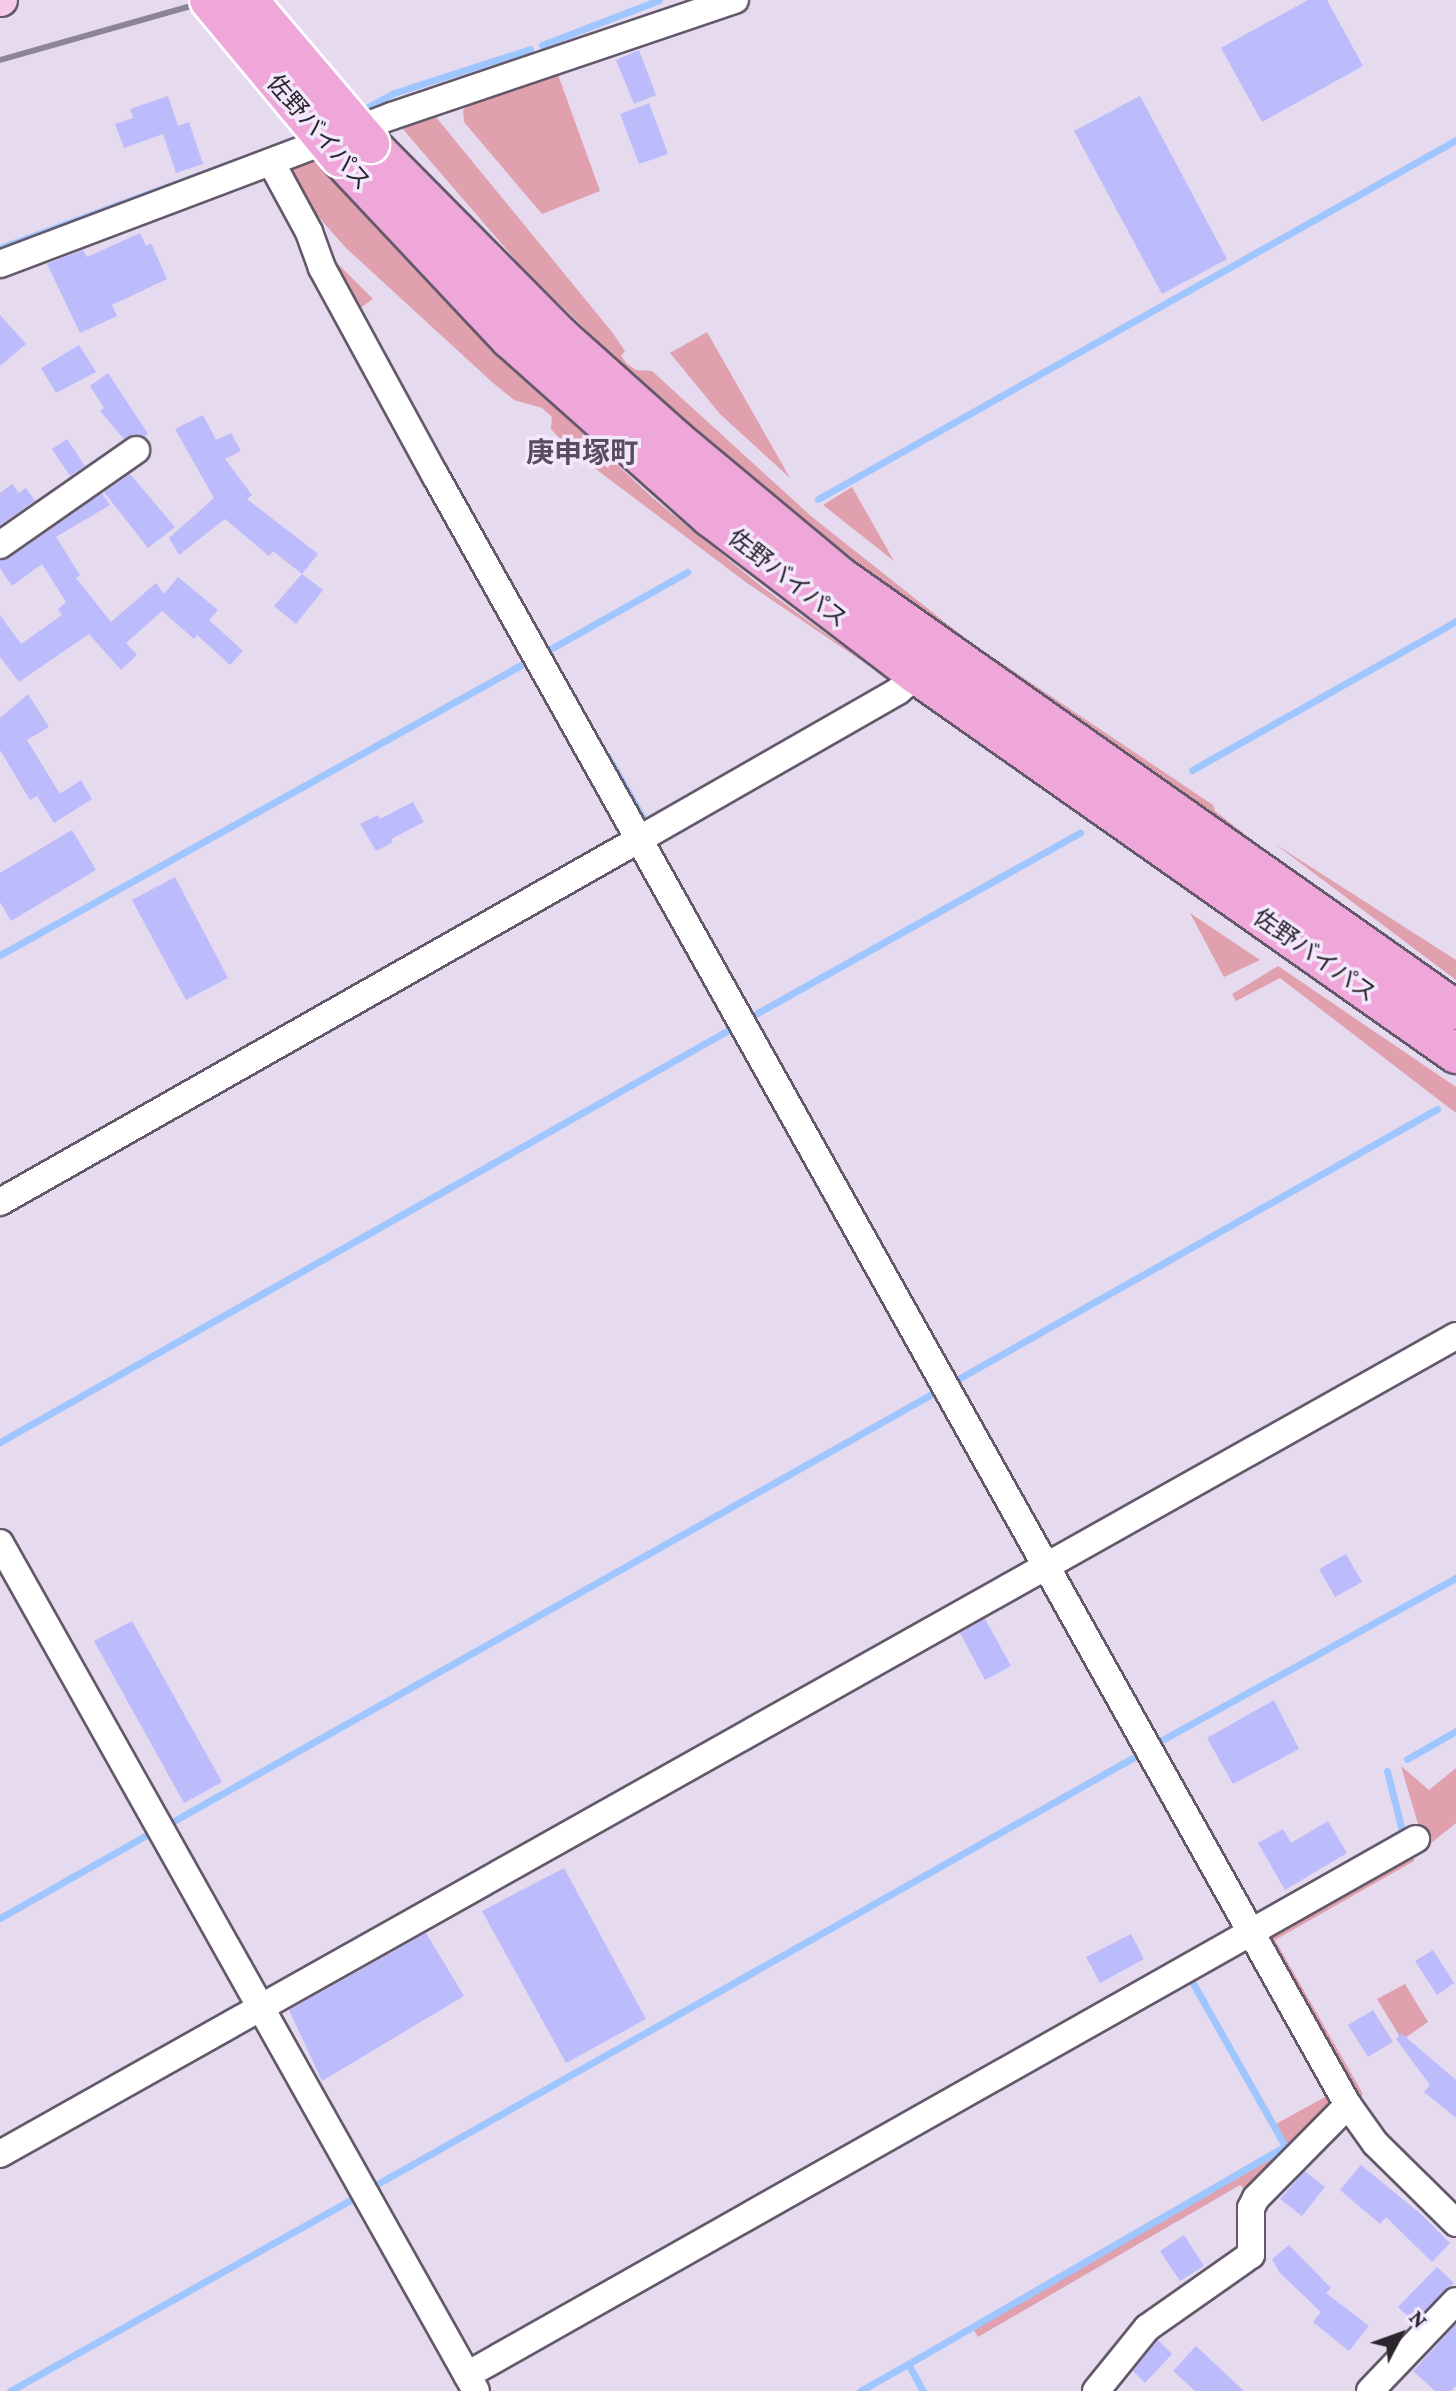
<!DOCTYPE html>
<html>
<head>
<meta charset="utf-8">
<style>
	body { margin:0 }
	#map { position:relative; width:1456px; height:2391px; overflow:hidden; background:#e6daef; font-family:"Crimson Pro","Noto Sans JP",serif }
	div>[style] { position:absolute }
	.green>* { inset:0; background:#e0a0ae }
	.stream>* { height:7px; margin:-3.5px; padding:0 3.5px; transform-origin:3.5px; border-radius:3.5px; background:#9fc6fe }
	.building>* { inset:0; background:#bcbbfc }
	.roads { filter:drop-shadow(2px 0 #63596a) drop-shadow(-2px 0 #63596a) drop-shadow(0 2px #63596a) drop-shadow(0 -2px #63596a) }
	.minor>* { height:26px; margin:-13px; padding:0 13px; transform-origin:13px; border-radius:13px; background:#fff }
	.major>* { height:32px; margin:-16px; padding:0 16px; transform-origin:16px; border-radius:16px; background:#f5cae9 }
	.highway>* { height:38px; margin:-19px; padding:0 19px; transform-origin:19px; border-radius:19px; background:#efa7da }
	.rail>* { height:6px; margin:-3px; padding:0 3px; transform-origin:3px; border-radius:3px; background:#8e8594 }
	.bridges { filter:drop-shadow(2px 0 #fff) drop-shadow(-2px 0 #fff) drop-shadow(0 2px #fff) drop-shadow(0 -2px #fff) }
	.highway-bridge>* { height:38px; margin:-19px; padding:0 19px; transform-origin:19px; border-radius:19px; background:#efa7da }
	span { translate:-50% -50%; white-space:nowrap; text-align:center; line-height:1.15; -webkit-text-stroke:7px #f3e7fc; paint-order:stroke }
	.street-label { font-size:24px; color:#2b262e }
	.quarter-label { font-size:28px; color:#574d5e; font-weight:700 }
	.north { position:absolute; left:1360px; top:2295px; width:80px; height:80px; -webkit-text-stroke:6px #f3e7fc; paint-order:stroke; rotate:49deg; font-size:22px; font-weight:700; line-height:32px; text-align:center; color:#2b262e }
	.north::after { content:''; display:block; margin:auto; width:28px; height:36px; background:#2b262e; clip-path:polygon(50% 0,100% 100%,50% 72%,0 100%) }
</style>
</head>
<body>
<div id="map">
	<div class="green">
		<i style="clip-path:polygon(557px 72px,600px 191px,542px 214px,464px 122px,463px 110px,474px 100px)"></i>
		<i style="clip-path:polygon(431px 111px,612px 332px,625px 351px,621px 356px,627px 364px,636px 370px,652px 371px,812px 517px,965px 638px,960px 640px,821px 535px,640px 383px,520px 265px,401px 127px,322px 165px,534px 387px,653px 498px,761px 586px,872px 668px,747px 583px,568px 448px,551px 429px,552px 417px,542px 408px,514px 400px,492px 382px,346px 248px,307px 204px,289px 174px,290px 166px)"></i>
		<i style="clip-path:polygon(339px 265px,373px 299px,356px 311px,332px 267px)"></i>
		<i style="clip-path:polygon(707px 332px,790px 478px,720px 414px,670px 353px)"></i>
		<i style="clip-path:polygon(852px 487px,894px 561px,823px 505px)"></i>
		<i style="clip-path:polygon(994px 658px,1213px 805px,1215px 811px,1310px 885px,991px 663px)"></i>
		<i style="clip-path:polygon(1275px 844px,1456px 960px,1456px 980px,1440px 968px)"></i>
		<i style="clip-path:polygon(1190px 913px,1260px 960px,1224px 977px)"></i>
		<i style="clip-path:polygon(1278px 966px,1456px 1087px,1456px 1113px,1280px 978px,1236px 1001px,1232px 994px)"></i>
		<i style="clip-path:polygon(1401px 1766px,1429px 1790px,1456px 1768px,1456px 1823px,1425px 1848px)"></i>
		<i style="clip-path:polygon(1413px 1855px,1414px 1861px,1275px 1940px,1363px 2094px,1358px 2100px,1267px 1936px)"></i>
		<i style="clip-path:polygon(1405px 1984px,1428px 2022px,1402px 2040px,1377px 1999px)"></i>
		<i style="clip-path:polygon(1334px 2092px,1337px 2098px,1248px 2192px,1240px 2185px,978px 2337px,973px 2328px,1289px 2148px,1276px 2124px)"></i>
	</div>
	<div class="stream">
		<i style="left:542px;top:45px;width:125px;rotate:-21deg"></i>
		<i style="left:357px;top:113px;width:42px;rotate:-28.4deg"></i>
		<i style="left:394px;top:93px;width:143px;rotate:-17.9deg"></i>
		<i style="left:271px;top:148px;width:36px;rotate:-21deg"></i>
		<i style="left:0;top:248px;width:252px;rotate:-20.2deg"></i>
		<i style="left:818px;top:499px;width:732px;rotate:-29.37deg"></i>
		<i style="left:550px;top:656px;width:6px;rotate:-121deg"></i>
		<i style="left:547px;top:651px;width:161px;rotate:-29.4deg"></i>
		<i style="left:608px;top:757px;width:70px;rotate:60.2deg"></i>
		<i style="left:1192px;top:770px;width:303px;rotate:-29.4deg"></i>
		<i style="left:0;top:955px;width:596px;rotate:-29.1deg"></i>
		<i style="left:752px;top:1016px;width:376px;rotate:-29.2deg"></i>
		<i style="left:958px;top:1379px;width:550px;rotate:-29.41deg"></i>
		<i style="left:0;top:1442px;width:841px;rotate:-29.49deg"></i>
		<i style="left:1153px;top:1745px;width:346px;rotate:-28.9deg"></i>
		<i style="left:1407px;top:1759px;width:56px;rotate:-29.7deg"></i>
		<i style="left:1387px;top:1771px;width:69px;rotate:75.8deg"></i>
		<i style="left:172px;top:1822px;width:872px;rotate:-29.39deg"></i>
		<i style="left:0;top:1918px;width:167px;rotate:-29.5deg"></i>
		<i style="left:372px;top:2187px;width:885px;rotate:-29.43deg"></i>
		<i style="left:10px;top:2391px;width:396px;rotate:-29.3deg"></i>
		<i style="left:860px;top:2391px;width:55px;rotate:-29.4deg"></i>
		<i style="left:923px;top:2391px;width:31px;rotate:-119deg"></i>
		<i style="left:908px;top:2364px;width:435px;rotate:-30deg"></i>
		<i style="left:1285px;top:2146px;width:195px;rotate:-119.5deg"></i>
	</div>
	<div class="building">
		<i style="clip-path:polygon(1308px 0,1327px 0,1363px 66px,1262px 122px,1221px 48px)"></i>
		<i style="clip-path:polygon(639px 50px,656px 95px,634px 104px,616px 60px)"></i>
		<i style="clip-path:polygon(168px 96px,178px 126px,189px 122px,203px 164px,176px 173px,163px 134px,124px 148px,115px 124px,133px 118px,130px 109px)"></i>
		<i style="clip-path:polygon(1140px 96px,1227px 259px,1162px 294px,1074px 131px)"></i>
		<i style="clip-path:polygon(649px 103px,668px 154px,639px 164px,620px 114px)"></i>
		<i style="clip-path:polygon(140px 233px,146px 246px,151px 243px,167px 279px,112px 305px,117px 316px,80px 333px,47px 264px,83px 250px,87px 257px)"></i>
		<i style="clip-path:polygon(0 315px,26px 344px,0 366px)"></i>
		<i style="clip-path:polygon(79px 345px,96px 372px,56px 393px,41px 368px)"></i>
		<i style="clip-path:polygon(108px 373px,148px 434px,144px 437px,134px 434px,124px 439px,100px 411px,104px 408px,90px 386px)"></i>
		<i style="clip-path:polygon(203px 415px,216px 440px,231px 433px,241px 451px,225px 459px,252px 495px,247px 499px,318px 554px,302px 574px,273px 551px,269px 556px,225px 519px,179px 555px,169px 538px,214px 498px,175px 429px)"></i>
		<i style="clip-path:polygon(67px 439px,85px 466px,70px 476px,52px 449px)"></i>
		<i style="clip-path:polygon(130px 474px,175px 527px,148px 548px,104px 492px)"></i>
		<i style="clip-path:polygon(12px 484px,19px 493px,26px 488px,35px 501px,0 525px,0 493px)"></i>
		<i style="clip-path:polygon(102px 493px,110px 505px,56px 537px,80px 575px,76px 578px,111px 622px,156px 583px,164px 594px,178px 577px,218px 610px,209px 620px,243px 651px,230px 665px,197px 635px,194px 639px,162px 611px,126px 643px,137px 655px,121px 670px,89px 634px,19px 682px,0 657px,0 615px,21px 644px,62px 615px,58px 609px,66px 602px,42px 564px,12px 586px,0 568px,0 561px,9px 558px)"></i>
		<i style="clip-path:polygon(302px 574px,323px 590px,296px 624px,274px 606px)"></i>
		<i style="clip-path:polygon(28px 694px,49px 727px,27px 740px,60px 794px,81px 780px,92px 799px,54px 823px,37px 796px,30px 800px,0 750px,0 718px)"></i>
		<i style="clip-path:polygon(413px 802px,424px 822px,391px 839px,393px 842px,376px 851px,360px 824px,378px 815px,380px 819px)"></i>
		<i style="clip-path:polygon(72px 830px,96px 870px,11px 921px,0 902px,0 873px)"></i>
		<i style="clip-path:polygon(175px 877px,228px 978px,186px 1000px,132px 900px)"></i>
		<i style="clip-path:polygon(1346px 1554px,1362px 1582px,1335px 1597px,1319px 1569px)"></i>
		<i style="clip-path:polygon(985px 1619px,1011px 1666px,985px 1680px,960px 1633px)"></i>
		<i style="clip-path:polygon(132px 1621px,222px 1782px,184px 1803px,94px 1641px)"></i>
		<i style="clip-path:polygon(1274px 1700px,1299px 1749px,1233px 1784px,1207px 1738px)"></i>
		<i style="clip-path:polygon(1328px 1821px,1347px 1853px,1285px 1890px,1258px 1843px,1283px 1829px,1291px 1843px)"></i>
		<i style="clip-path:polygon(564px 1868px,646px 2019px,566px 2063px,482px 1911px)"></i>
		<i style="clip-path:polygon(426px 1933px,464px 1996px,322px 2081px,289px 2010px)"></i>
		<i style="clip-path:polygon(1131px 1934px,1144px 1959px,1100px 1983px,1086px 1957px)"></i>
		<i style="clip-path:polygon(1433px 1950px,1454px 1983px,1437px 1995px,1415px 1961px)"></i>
		<i style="clip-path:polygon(1373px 2010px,1393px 2042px,1368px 2057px,1348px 2025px)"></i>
		<i style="clip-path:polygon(1401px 2033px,1456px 2080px,1456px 2118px,1424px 2092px,1430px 2085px,1396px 2039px)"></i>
		<i style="clip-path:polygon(1361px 2165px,1422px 2215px,1450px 2243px,1432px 2262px,1386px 2217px,1380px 2224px,1340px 2190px)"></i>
		<i style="clip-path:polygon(1305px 2171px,1325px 2187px,1302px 2216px,1280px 2199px)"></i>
		<i style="clip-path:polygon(1184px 2235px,1204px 2266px,1180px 2281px,1160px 2251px)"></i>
		<i style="clip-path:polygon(1289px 2245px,1331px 2288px,1326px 2293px,1369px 2326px,1349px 2351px,1313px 2322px,1321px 2312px,1279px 2272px,1272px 2259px)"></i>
		<i style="clip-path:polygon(1437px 2267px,1454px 2283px,1414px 2322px,1398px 2307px)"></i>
		<i style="clip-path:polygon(1456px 2324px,1456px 2386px,1451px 2391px,1435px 2391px,1413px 2371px)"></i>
		<i style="clip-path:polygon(1158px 2340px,1172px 2354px,1145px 2383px,1133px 2371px)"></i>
		<i style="clip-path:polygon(1196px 2346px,1244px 2391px,1195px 2391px,1173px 2371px)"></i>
	</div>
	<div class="roads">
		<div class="minor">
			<i style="left:271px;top:162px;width:80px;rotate:61.5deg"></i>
			<i style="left:309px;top:232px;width:38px;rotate:70deg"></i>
			<i style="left:322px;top:268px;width:236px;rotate:61.4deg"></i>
			<i style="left:435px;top:475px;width:1868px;rotate:60.75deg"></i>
			<i style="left:1348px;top:2105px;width:47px;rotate:54.6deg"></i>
			<i style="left:1375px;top:2143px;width:114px;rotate:44.6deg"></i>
			<i style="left:0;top:264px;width:419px;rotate:-20.7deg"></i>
			<i style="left:392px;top:116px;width:362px;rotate:-18.7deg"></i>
			<i style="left:0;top:545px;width:166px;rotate:-34.9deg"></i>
			<i style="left:0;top:1202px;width:734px;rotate:-29.57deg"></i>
			<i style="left:638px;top:840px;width:300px;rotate:-29.8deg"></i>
			<i style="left:898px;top:691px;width:25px;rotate:-40deg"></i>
			<i style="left:0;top:1543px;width:972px;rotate:60.69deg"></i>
			<i style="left:0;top:2154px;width:1670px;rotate:-29.33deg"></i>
			<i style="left:467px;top:2375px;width:1090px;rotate:-29.46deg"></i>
			<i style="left:1096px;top:2391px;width:81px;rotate:-51deg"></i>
			<i style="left:1147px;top:2328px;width:127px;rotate:-35.1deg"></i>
			<i style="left:1251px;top:2255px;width:47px;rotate:-90deg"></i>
			<i style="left:1251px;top:2208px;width:11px;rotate:-63deg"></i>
			<i style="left:1256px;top:2198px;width:131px;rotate:-45.3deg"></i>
			<i style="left:1370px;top:2391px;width:124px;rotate:-46.3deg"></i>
		</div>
		<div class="major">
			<i style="left:0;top:0;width:1px"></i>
		</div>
		<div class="highway">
			<i style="left:370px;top:144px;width:270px;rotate:45.3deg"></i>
			<i style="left:560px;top:336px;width:154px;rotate:41.8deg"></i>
			<i style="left:675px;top:439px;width:217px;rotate:39.8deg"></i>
			<i style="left:842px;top:578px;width:751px;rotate:35.13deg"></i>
			<i style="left:340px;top:158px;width:248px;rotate:46.8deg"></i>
			<i style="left:510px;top:339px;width:268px;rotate:41.7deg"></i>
			<i style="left:710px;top:517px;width:260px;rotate:37.4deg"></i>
			<i style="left:917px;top:675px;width:659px;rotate:35.11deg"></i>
		</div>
	</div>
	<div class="rail">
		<i style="left:0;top:60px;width:220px;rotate:-15.8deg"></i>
	</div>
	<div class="bridges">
		<div class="highway-bridge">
			<i style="left:209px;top:0;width:205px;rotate:50.3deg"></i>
			<i style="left:248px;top:0;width:189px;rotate:49.7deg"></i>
		</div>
	</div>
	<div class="street-label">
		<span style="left:319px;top:132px;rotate:49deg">佐野バイパス</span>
		<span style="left:788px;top:578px;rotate:38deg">佐野バイパス</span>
		<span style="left:1315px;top:955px;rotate:35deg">佐野バイパス</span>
	</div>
	<div class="quarter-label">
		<span style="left:582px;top:453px">庚申塚町</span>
	</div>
	<div class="north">N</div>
</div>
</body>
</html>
